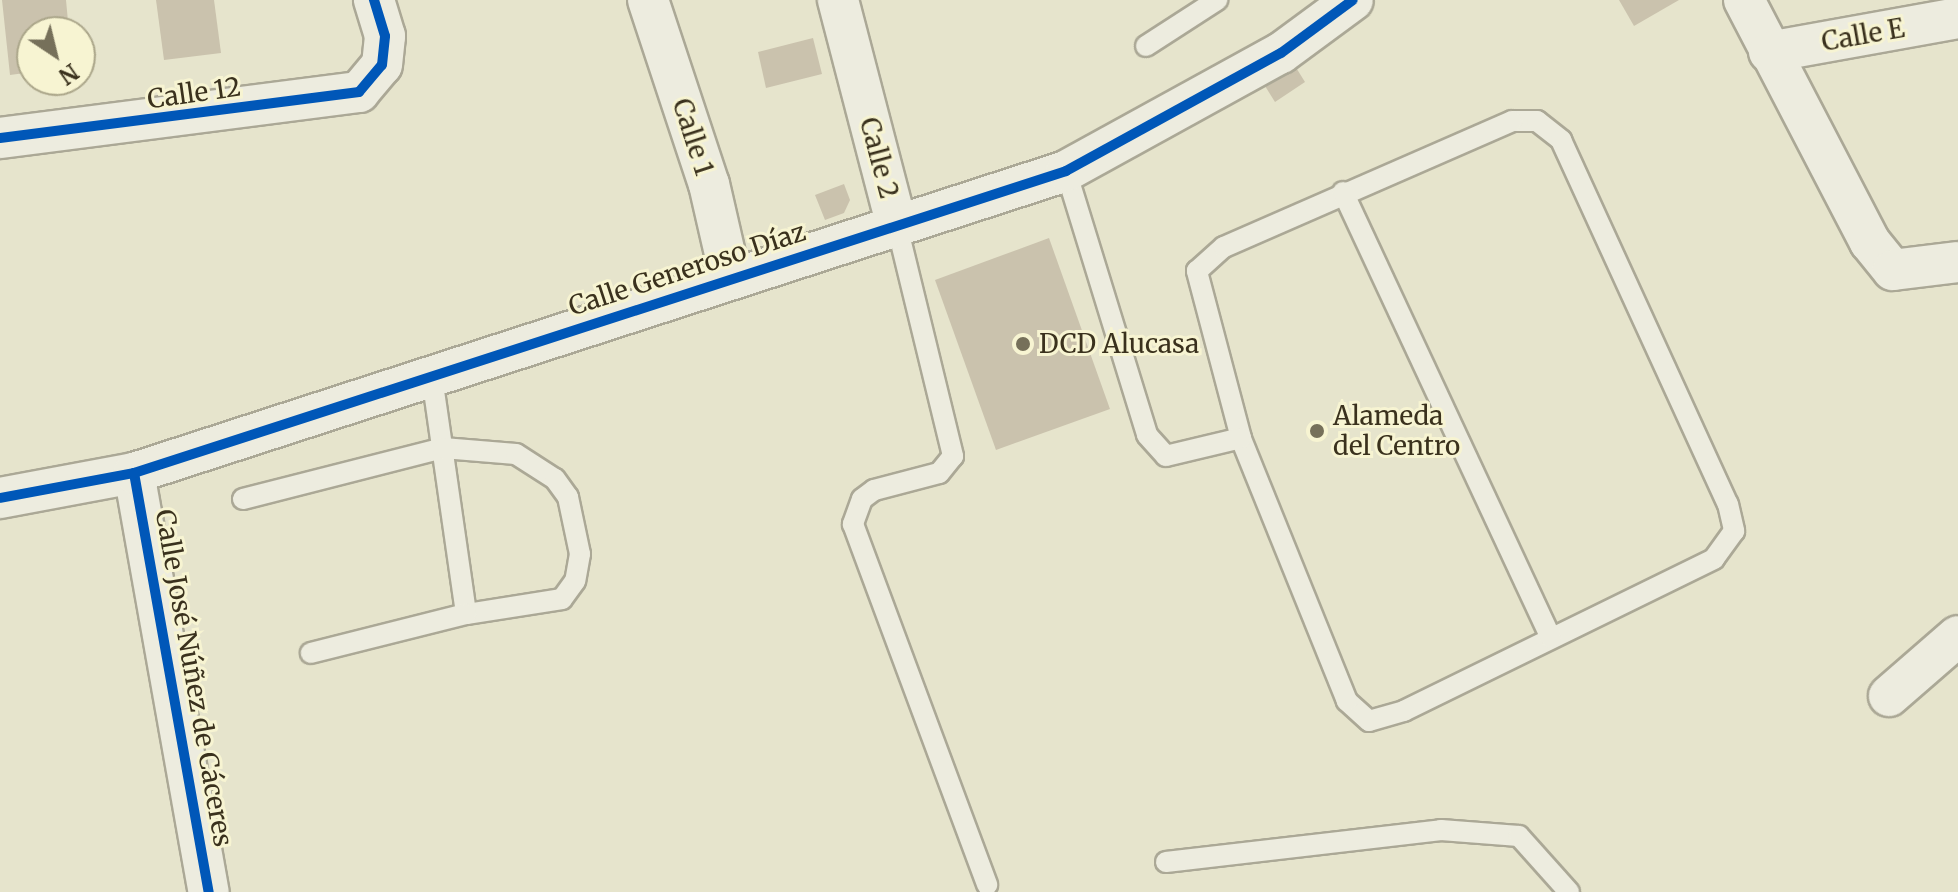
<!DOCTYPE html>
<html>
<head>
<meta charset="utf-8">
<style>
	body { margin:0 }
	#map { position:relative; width:1958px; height:892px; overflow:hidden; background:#e6e4cc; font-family:Merriweather,serif }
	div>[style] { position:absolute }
	.building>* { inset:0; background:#cac2ad }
	.roads { filter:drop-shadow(2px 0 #aba896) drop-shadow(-2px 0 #aba896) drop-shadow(0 2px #aba896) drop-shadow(0 -2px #aba896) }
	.service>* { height:20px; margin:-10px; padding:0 10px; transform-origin:10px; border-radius:10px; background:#edecdf }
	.minor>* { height:40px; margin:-20px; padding:0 20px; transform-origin:20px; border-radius:20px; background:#edecdf }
	.cycleway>* { height:10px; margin:-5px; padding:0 5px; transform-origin:5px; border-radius:5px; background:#0057b8 }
	.dots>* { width:22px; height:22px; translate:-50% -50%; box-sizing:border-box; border:4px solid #f7f4d2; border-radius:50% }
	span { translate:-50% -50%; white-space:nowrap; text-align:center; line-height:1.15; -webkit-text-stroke:6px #f7f4d2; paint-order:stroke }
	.street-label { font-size:26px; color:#3a311d }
	.poi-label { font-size:26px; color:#3a311d }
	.left { translate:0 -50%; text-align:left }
	.north { position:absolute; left:16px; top:16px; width:80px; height:80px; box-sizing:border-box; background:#f7f4d2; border:2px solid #aba68a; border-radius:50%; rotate:145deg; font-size:22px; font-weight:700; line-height:32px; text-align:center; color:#3a311d }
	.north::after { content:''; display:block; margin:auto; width:28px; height:36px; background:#76705a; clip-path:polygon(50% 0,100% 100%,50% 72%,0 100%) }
</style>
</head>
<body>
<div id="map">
	<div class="building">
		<i style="clip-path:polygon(2px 0,66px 0,69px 32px,32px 32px,32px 72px,10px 75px)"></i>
		<i style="clip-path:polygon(156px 0,214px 0,221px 53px,164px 60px)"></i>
		<i style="clip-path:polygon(1619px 0,1679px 0,1634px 26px)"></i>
		<i style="clip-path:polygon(813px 38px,822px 74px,766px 88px,758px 52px)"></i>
		<i style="clip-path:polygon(1290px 58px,1305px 82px,1275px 102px,1260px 78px)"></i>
		<i style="clip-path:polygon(844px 184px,850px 200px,844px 213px,825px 220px,815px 195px)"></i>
		<i style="clip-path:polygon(1049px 238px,1110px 409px,996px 450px,935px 280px)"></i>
	</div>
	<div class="roads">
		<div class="service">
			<i style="left:1146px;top:46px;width:85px;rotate:-32.9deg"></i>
			<i style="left:1512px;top:121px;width:25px"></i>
			<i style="left:1537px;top:121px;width:31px;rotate:38deg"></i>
			<i style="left:1561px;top:140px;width:400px;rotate:65.4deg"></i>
			<i style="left:1728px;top:504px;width:28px;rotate:77deg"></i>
			<i style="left:1734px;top:531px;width:34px;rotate:126deg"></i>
			<i style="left:1714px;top:559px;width:345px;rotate:153.9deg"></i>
			<i style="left:1404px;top:711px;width:36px;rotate:164deg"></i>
			<i style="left:1369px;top:721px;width:30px;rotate:-138deg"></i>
			<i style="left:1347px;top:701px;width:284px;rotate:-112deg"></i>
			<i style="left:1241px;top:438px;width:173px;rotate:-104.8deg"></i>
			<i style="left:1197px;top:271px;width:36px;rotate:-42deg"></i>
			<i style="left:1224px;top:247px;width:314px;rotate:-23.6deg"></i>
			<i style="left:1066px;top:171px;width:276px;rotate:72.9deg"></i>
			<i style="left:1147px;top:435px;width:28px;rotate:48deg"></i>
			<i style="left:1166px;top:456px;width:77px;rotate:-13.5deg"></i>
			<i style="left:1343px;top:192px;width:492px;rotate:65deg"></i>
			<i style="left:897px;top:226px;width:237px;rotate:76.3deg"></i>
			<i style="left:953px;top:456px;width:22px;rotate:129deg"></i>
			<i style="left:939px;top:473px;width:67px;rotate:165.3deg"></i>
			<i style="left:874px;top:490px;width:15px;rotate:143deg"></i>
			<i style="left:862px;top:499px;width:27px;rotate:110deg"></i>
			<i style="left:853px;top:524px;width:385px;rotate:69.6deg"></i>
			<i style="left:432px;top:377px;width:239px;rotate:81.8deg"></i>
			<i style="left:243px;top:499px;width:206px;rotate:-14.3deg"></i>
			<i style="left:443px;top:448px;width:73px;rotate:4.7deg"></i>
			<i style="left:516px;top:454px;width:46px;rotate:32.7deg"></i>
			<i style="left:555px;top:479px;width:22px;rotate:54deg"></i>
			<i style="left:568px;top:497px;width:58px;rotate:78.1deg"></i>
			<i style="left:580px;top:554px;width:27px;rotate:100deg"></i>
			<i style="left:575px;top:581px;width:22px;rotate:126deg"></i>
			<i style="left:562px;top:599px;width:97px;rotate:171.1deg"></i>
			<i style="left:466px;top:614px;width:160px;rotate:165.9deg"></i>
			<i style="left:1166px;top:862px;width:277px;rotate:-6.6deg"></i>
			<i style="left:1441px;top:830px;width:78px;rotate:4.4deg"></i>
			<i style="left:1519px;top:836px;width:75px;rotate:48.2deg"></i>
		</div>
		<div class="minor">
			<i style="left:648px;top:0;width:194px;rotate:71.7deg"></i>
			<i style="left:709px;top:184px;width:94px;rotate:77.1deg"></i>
			<i style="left:838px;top:0;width:234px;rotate:75.4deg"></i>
			<i style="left:1744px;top:0;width:273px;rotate:62.5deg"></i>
			<i style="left:1870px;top:242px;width:36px;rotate:51deg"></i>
			<i style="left:1893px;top:270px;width:65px;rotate:-7deg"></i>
			<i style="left:1769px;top:52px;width:192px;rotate:-10.2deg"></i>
			<i style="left:0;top:138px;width:362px;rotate:-7.3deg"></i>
			<i style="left:359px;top:92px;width:35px;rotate:-50deg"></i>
			<i style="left:382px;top:65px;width:29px;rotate:-84deg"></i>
			<i style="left:385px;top:36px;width:38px;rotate:-107deg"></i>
			<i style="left:134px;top:473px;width:426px;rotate:79.9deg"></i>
			<i style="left:0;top:498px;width:136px;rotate:-10.6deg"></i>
			<i style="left:134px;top:473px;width:980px;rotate:-17.95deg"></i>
			<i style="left:1066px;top:171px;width:245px;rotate:-28.8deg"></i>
			<i style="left:1281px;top:53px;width:89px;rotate:-36.4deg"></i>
			<i style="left:1889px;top:696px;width:91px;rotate:-41deg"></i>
		</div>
	</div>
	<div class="cycleway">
		<i style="left:0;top:138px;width:362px;rotate:-7.3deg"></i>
		<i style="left:359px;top:92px;width:35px;rotate:-50deg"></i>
		<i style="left:382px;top:65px;width:29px;rotate:-84deg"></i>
		<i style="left:385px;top:36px;width:38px;rotate:-107deg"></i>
		<i style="left:134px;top:473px;width:426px;rotate:79.9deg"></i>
		<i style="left:0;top:498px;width:136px;rotate:-10.6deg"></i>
		<i style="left:134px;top:473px;width:980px;rotate:-17.95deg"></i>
		<i style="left:1066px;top:171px;width:245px;rotate:-28.8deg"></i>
		<i style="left:1281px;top:53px;width:89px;rotate:-36.4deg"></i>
	</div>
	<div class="dots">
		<i style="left:1023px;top:344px;background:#76705a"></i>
		<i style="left:1317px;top:431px;background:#76705a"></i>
	</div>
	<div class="street-label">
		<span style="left:1863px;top:35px;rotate:-10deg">Calle E</span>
		<span style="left:194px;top:93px;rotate:-8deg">Calle 12</span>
		<span style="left:693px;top:137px;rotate:72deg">Calle 1</span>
		<span style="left:879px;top:158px;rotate:75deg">Calle 2</span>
		<span style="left:687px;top:269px;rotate:-18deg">Calle Generoso Díaz</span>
		<span style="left:194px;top:678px;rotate:80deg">Calle José Núñez de Cáceres</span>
	</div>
	<div class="poi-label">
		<span class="left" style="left:1039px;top:344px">DCD Alucasa</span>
		<span class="left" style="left:1333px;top:431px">Alameda<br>del Centro</span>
	</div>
	<div class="north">N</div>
</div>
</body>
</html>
